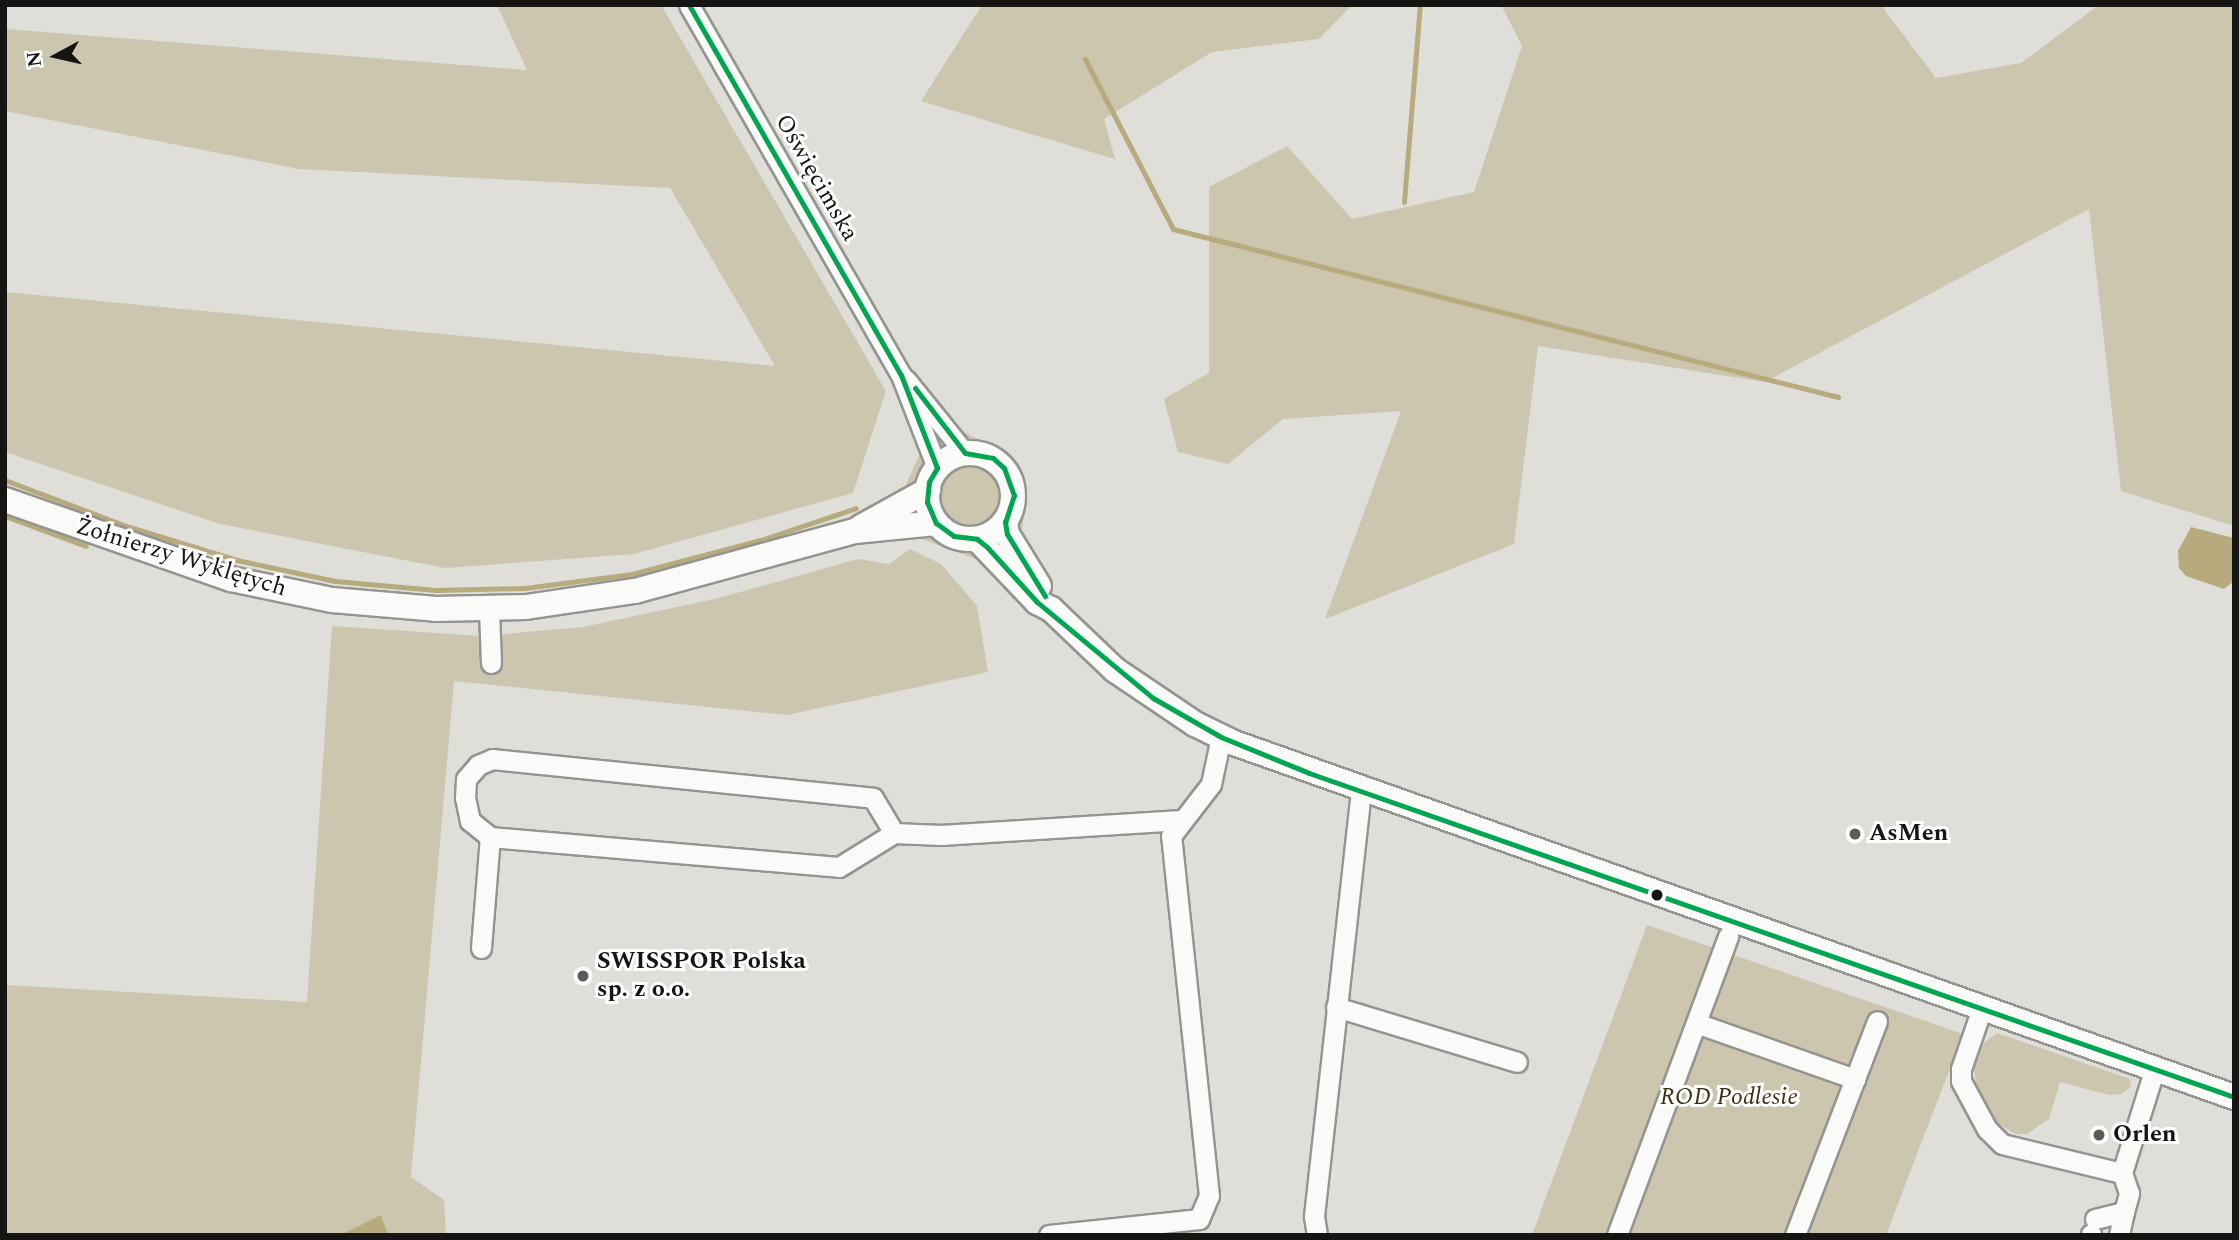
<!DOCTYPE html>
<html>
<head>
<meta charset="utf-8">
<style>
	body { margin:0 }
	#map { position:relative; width:2239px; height:1240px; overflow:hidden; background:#dfded9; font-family:Spectral,serif }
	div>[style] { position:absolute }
	.green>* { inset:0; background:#cdc6ae }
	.round { border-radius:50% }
	.water>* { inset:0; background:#b7aa7d }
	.stream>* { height:5px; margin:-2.5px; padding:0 2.5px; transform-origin:2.5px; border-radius:2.5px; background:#b7aa7d }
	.roads { filter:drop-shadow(2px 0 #949490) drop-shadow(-2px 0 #949490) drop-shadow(0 2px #949490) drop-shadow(0 -2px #949490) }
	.minor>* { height:19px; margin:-9.5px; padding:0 9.5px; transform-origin:9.5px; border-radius:9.5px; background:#fafaf9 }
	.major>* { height:24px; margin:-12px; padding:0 12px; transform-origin:12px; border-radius:12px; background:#fafaf9 }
	.major>.ring { margin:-12px; padding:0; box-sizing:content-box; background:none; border:24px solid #fafaf9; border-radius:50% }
	.bus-1>* { height:5px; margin:-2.5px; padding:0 2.5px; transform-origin:2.5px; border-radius:2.5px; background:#00a651 }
	.dots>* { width:19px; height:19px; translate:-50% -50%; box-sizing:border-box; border:4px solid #fff; border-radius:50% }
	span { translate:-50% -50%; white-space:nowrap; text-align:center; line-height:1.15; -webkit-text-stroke:6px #fff; paint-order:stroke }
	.street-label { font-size:24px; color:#161513 }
	.poi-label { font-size:24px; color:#161513; font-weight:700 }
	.left { translate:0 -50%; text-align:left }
	.park-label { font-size:24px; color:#393013; font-style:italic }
	.frame { position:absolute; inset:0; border:7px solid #161513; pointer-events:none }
	.north { position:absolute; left:21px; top:21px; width:70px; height:70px; -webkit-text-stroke:5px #fff; paint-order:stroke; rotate:262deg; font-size:19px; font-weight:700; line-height:28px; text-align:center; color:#161513 }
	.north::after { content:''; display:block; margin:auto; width:24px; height:32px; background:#161513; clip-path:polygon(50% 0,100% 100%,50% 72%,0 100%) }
</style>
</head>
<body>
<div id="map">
	<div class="green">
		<i style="clip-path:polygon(497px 5px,661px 5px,886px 391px,853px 493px,634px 554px,445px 568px,220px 524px,5px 452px,5px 292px,775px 366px,670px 188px,299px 169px,5px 111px,5px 29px,527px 70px)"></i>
		<i style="clip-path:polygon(982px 5px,1352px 5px,1319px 39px,1212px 52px,1104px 119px,1115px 159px,921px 101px)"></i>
		<i style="clip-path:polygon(1501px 5px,1881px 5px,1936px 78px,2021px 63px,2099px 5px,2234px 5px,2234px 526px,2121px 491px,2089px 209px,1765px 382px,1538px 346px,1514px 544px,1325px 619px,1401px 411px,1283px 419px,1228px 464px,1178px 452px,1164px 399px,1209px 373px,1209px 187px,1287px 146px,1352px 219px,1474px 192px,1522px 46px)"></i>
		<i style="clip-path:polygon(959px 430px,997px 448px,1018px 467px,1027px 492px,1020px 543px,1017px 522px,1022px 493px,1018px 476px,1001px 455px,961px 438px,956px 432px)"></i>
		<i style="clip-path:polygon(922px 449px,928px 466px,923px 480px,902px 493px)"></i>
		<i class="round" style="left:941px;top:466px;width:60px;height:60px"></i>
		<i style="clip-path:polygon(932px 532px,971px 549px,992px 565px,914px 536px)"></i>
		<i style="clip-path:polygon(910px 549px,941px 564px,977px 606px,988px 672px,787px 715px,454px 681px,411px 1177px,444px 1200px,446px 1235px,5px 1235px,5px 985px,307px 1002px,332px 626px,481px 636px,583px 627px,719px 598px,858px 559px,889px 564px)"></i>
		<i style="clip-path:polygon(1647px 925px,1963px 1034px,1886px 1235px,1532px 1235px)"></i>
		<i style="clip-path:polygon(1997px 1033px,2130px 1079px,2131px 1086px,2122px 1094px,2109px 1095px,2060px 1082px,2049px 1119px,2027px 1134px,2015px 1134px,1992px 1119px,1978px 1099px,1974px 1067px,1984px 1043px)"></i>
	</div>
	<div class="water">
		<i style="clip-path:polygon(2191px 527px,2234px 538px,2234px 581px,2224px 589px,2186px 576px,2179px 568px,2178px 551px)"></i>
		<i style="clip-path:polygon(381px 1215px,388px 1235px,341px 1235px)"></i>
	</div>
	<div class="stream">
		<i style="left:1085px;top:59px;width:191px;rotate:62.6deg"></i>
		<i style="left:1173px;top:229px;width:686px;rotate:14.18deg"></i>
		<i style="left:1404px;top:202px;width:198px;rotate:-85.4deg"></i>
		<i style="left:5px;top:480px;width:129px;rotate:20.8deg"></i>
		<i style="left:126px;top:526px;width:116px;rotate:17deg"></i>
		<i style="left:237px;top:560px;width:100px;rotate:12.1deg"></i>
		<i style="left:335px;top:581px;width:101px;rotate:5.1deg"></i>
		<i style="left:436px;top:590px;width:89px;rotate:-1.3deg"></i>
		<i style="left:525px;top:588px;width:108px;rotate:-7.5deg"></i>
		<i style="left:632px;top:574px;width:133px;rotate:-14.8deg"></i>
		<i style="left:761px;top:540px;width:100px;rotate:-18.6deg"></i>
		<i style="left:5px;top:516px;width:86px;rotate:20.3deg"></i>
	</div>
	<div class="roads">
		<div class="minor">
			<i style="left:689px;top:5px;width:426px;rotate:60.2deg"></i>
			<i style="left:901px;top:375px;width:100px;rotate:68.8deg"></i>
			<i style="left:906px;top:380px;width:94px;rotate:51.1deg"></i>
			<i style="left:489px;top:609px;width:54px;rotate:87.9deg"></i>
			<i style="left:490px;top:837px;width:26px;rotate:-141deg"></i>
			<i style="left:470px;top:821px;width:24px;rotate:-102deg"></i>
			<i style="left:465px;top:798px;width:19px;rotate:-87deg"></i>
			<i style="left:466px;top:779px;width:18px;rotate:-49deg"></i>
			<i style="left:478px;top:765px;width:15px;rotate:-23deg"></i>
			<i style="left:492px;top:759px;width:383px;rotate:5.8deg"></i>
			<i style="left:873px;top:798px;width:41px;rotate:59deg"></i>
			<i style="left:481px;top:948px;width:111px;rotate:-85.4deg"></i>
			<i style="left:490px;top:837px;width:350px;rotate:4.9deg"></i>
			<i style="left:839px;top:867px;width:65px;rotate:-31.7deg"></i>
			<i style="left:894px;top:833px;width:48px;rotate:2.4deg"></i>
			<i style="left:942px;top:835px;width:238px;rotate:-3.6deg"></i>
			<i style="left:1336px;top:1007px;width:189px;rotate:16.9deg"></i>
			<i style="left:1982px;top:1008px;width:65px;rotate:109deg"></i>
			<i style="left:1961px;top:1069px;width:12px;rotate:90deg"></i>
			<i style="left:1961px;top:1081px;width:55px;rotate:61.6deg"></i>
			<i style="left:1987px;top:1129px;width:21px;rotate:45deg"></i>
			<i style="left:2002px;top:1144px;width:123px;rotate:13.6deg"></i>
			<i style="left:1696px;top:1023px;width:169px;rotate:19.4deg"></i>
			<i style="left:2095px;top:1219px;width:30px;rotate:-14deg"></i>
			<i style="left:2124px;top:1212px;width:20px;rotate:-75deg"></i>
			<i style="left:2129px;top:1193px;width:21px;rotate:-109deg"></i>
			<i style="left:2122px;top:1173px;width:110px;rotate:-72.6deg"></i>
			<i style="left:1049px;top:1235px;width:151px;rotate:-6.1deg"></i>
			<i style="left:1199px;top:1219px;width:25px;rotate:-67deg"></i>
			<i style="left:1209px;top:1196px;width:362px;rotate:-96deg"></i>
			<i style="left:1171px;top:836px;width:66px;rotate:-52.4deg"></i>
			<i style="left:1211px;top:784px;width:48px;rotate:-78deg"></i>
			<i style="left:1317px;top:1235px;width:19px;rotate:-99deg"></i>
			<i style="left:1314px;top:1216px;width:428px;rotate:-83.7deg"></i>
			<i style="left:1617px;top:1235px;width:319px;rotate:-69.6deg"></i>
			<i style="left:1795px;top:1235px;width:229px;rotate:-69deg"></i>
			<i style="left:2091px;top:1235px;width:1px;rotate:-90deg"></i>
			<i style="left:2119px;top:1235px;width:24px;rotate:-78deg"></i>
		</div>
		<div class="major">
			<i class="ring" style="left:927px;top:453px;width:62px;height:62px"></i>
			<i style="left:5px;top:500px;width:239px;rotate:19.3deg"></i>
			<i style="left:231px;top:579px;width:103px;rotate:11.7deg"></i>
			<i style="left:332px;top:600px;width:104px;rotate:4.9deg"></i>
			<i style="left:436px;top:609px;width:90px;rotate:-1.3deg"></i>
			<i style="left:526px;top:607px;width:110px;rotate:-8.4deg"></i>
			<i style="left:635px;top:591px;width:228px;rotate:-15.3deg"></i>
			<i style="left:855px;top:531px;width:81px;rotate:-5.6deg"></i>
			<i style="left:1005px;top:522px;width:12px;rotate:81deg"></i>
			<i style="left:1007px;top:534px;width:61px;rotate:58.4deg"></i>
			<i style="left:861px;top:527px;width:77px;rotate:-28.9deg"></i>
			<i style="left:977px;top:539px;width:87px;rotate:46.4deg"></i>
			<i style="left:1037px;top:602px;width:16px;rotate:27deg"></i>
			<i style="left:1051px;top:609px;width:88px;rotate:43.6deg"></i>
			<i style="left:1115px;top:670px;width:97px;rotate:34deg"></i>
			<i style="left:1195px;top:724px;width:43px;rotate:26deg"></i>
			<i style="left:1234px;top:743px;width:1061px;rotate:19.49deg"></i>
		</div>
	</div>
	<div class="bus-1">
		<i style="left:689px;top:5px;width:426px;rotate:60.2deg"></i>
		<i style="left:901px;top:375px;width:100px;rotate:68.8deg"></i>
		<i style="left:937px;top:468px;width:16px;rotate:120deg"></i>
		<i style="left:929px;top:482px;width:20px;rotate:96deg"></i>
		<i style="left:927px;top:502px;width:23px;rotate:67deg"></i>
		<i style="left:936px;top:523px;width:22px;rotate:36deg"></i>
		<i style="left:954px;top:536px;width:23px;rotate:7deg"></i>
		<i style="left:977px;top:539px;width:13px;rotate:39deg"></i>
		<i style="left:987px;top:547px;width:74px;rotate:47.7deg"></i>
		<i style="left:1037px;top:602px;width:151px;rotate:39.6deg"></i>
		<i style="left:1153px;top:698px;width:78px;rotate:29.8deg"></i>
		<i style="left:1221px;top:737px;width:95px;rotate:22.2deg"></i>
		<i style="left:1309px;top:773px;width:980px;rotate:19.3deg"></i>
		<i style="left:915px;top:388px;width:82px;rotate:52.4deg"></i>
		<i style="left:965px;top:453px;width:28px;rotate:10deg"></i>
		<i style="left:993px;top:458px;width:15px;rotate:42deg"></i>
		<i style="left:1004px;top:468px;width:29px;rotate:70deg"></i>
		<i style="left:1014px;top:495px;width:28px;rotate:108deg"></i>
		<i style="left:1005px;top:522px;width:12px;rotate:81deg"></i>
		<i style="left:1007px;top:534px;width:73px;rotate:58.5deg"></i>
	</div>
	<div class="dots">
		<i style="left:1855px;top:834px;background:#5c5b58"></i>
		<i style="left:1657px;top:895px;background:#161513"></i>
		<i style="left:583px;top:976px;background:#5c5b58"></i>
		<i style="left:2099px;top:1135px;background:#5c5b58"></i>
	</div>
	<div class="street-label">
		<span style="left:816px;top:178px;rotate:60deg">Oświęcimska</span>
		<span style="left:181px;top:558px;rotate:17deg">Żołnierzy Wyklętych</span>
	</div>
	<div class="poi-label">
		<span class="left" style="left:1869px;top:834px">AsMen</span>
		<span class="left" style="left:597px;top:976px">SWISSPOR Polska<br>sp. z o.o.</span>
		<span class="left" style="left:2113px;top:1135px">Orlen</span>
	</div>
	<div class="park-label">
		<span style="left:1729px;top:1098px">ROD Podlesie</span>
	</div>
	<div class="frame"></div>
	<div class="north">N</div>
</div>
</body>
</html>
